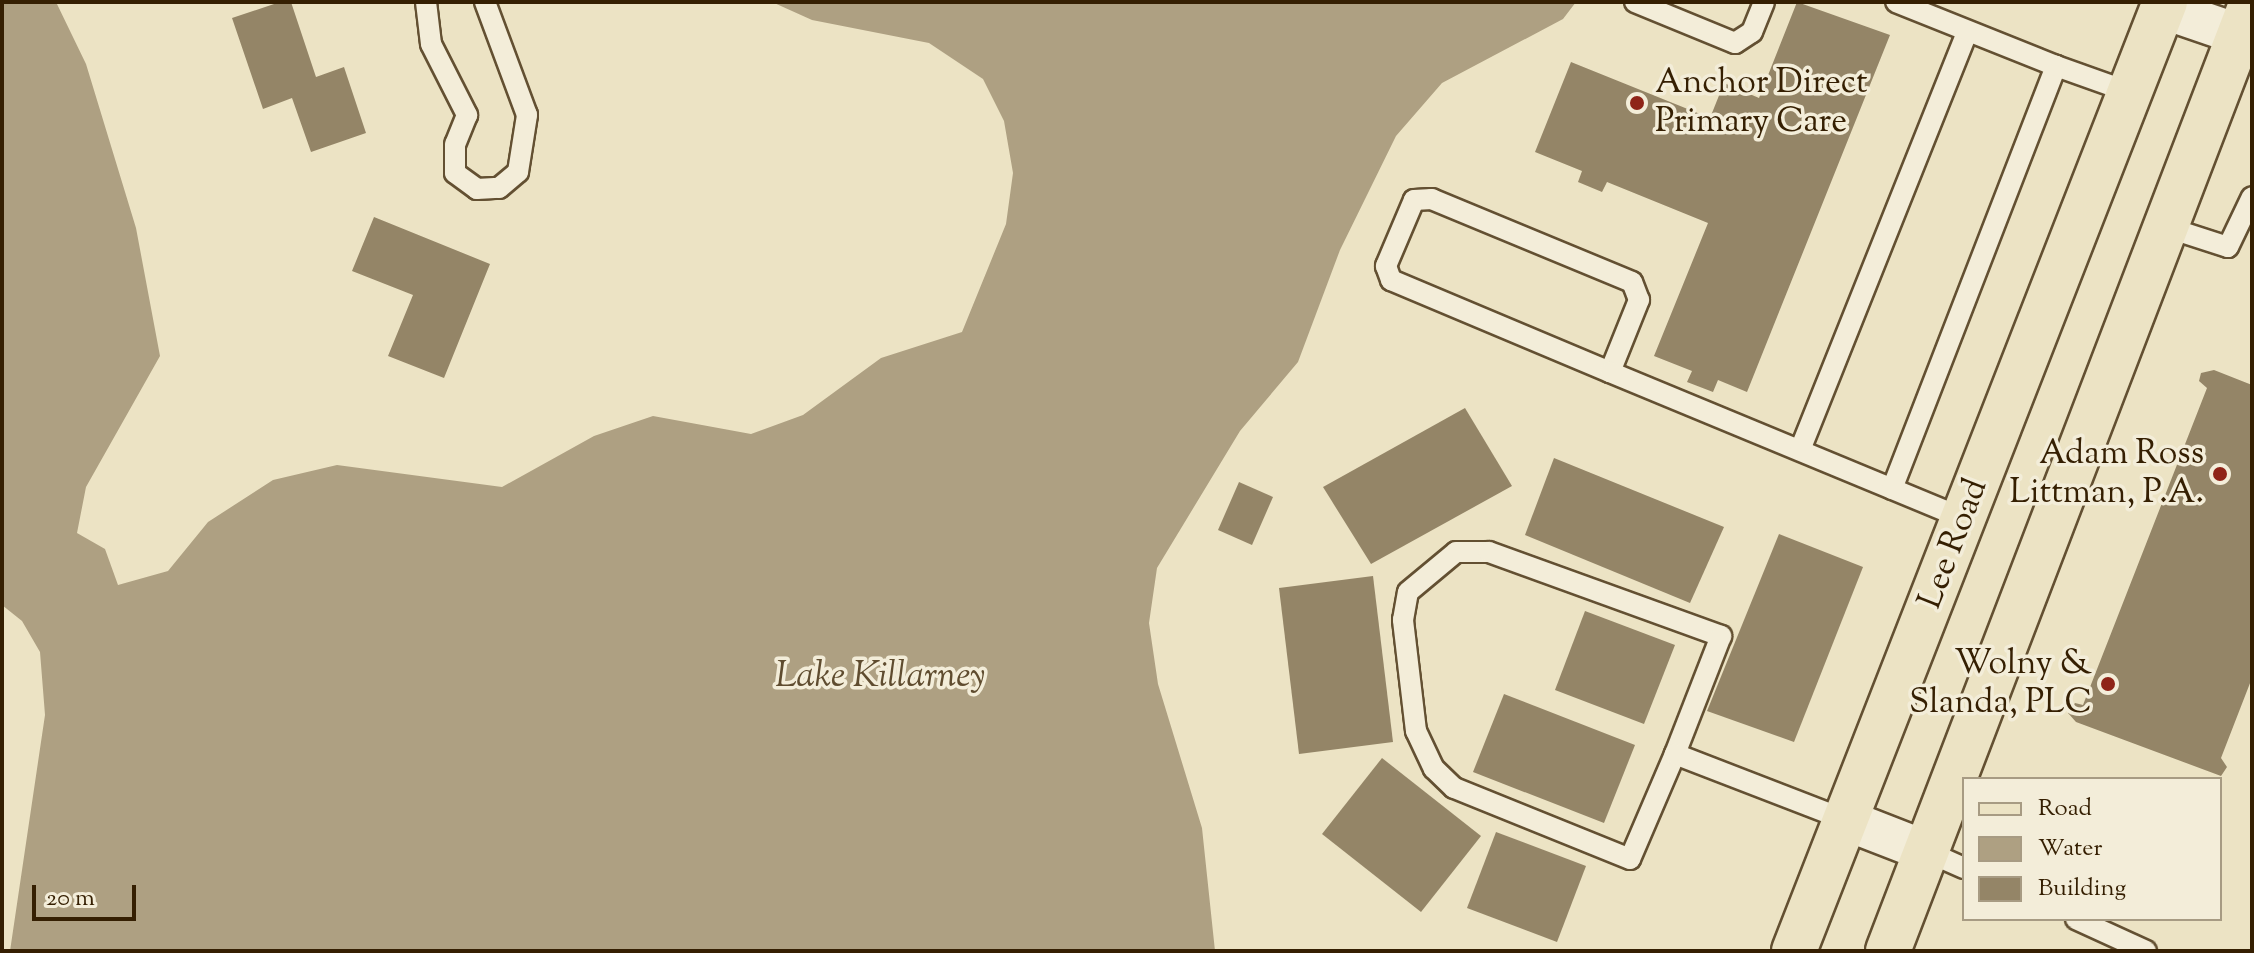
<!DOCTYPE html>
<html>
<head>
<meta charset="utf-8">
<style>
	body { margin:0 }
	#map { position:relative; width:2254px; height:953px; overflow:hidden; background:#ece3c4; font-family:"Sorts Mill Goudy",serif }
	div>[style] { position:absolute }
	.water>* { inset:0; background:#aea082 }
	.building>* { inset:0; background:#948567 }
	.roads { filter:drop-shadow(2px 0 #635032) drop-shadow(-2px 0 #635032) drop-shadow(0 2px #635032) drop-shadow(0 -2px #635032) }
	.lane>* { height:20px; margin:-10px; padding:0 10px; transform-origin:10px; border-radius:10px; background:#f3edd9 }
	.street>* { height:40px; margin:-20px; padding:0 20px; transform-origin:20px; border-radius:20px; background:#f3edd9 }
	.primary>* { height:44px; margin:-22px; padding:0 22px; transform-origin:22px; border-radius:22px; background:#ece3c4 }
	.dots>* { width:22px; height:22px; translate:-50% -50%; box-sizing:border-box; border:4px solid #f3edd9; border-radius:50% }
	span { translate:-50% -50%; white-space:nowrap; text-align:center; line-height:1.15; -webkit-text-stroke:7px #f3edd9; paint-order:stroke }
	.poi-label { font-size:34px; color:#351f02 }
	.left { translate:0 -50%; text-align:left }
	.right { translate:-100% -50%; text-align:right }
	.street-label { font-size:34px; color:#351f02 }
	.water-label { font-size:36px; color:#5f4c2f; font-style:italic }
	.frame { position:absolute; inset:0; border:4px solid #351f02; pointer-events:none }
	.legend { position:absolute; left:1962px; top:777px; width:260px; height:144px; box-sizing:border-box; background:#f3edd9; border:2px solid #a79b83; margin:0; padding:10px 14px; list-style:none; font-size:24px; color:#351f02 }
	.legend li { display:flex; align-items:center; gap:16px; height:40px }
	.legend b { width:40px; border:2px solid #a79b83 }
	.scale { position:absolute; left:32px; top:885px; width:104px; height:36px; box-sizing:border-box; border:4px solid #351f02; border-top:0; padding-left:10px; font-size:24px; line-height:28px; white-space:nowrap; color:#351f02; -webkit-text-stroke:6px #f3edd9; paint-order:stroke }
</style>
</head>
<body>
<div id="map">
	<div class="water">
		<i style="clip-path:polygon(2px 2px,56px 2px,86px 64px,136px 228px,160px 356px,86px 487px,77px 533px,105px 549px,118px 585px,168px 571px,208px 522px,273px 480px,337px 465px,502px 487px,594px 436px,653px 416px,751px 434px,803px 415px,881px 358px,962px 332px,1006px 224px,1013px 173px,1004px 121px,983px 79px,929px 43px,812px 20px,772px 2px,1576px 2px,1563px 19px,1442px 83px,1396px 136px,1340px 250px,1298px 362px,1240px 431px,1157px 568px,1149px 623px,1158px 684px,1202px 828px,1215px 951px,10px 951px,45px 715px,40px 652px,22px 621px,2px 605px)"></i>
	</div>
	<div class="building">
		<i style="clip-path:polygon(280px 2px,291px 2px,316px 77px,344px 67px,366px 133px,311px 152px,292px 98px,263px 109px,232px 18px)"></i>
		<i style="clip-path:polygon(1797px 2px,1890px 35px,1747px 392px,1718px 380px,1713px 392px,1687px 382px,1692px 371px,1654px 356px,1708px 223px,1607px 182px,1602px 192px,1578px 182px,1582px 171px,1535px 152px,1571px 62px,1710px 118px,1724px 83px,1759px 98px)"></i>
		<i style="clip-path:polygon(374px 217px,490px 264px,444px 378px,388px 356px,413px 295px,352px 271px)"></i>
		<i style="clip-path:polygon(2214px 370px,2252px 385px,2252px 678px,2221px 758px,2227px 767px,2221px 776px,2076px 722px,2068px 713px,2075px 703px,2083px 705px,2207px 388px,2199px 381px,2201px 373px)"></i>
		<i style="clip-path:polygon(1465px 408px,1512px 486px,1371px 564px,1323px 487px)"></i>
		<i style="clip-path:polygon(1554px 458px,1724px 527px,1690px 603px,1525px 535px)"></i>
		<i style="clip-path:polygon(1239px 482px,1273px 497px,1252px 545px,1218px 530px)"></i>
		<i style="clip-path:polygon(1779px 534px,1863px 567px,1794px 742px,1707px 711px)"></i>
		<i style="clip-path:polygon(1373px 576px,1393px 742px,1299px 754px,1279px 588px)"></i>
		<i style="clip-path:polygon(1585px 611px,1675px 645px,1644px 724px,1555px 690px)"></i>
		<i style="clip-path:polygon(1504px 694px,1635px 745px,1604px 823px,1473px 772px)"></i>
		<i style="clip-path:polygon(1382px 758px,1481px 836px,1421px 912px,1322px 834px)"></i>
		<i style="clip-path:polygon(1496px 832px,1586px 866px,1557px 942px,1467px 908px)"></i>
	</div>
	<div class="roads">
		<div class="lane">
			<i style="left:426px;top:2px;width:42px;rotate:83.2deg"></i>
			<i style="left:431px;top:44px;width:80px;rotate:63.1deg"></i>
			<i style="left:467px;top:115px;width:31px;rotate:112deg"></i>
			<i style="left:455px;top:144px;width:29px;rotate:90deg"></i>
			<i style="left:455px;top:173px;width:27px;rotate:36deg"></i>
			<i style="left:477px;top:189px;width:22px;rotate:-3deg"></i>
			<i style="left:499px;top:188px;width:25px;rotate:-40deg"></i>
			<i style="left:518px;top:172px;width:58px;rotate:-81deg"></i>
			<i style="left:527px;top:115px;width:121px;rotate:-110.4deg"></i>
			<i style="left:1635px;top:2px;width:108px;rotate:22.3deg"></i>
			<i style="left:1735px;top:43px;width:20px;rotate:-33deg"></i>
			<i style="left:1752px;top:32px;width:32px;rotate:-68deg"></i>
			<i style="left:2056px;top:66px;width:77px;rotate:19.6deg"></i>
			<i style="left:2166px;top:227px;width:65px;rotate:17.9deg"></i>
			<i style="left:2228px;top:247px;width:55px;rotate:-64.4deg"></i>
			<i style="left:1610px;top:372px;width:78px;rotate:-68.1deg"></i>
			<i style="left:1639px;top:300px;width:19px;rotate:-111deg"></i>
			<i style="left:1632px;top:282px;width:217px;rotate:-157.5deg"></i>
			<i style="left:1432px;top:199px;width:18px;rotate:177deg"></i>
			<i style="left:1414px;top:200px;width:72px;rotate:113deg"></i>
			<i style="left:1386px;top:266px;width:15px;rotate:70deg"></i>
			<i style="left:1391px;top:280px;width:238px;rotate:22.8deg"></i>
			<i style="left:1610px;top:372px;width:382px;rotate:22.5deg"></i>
			<i style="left:1800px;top:450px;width:451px;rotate:-68.2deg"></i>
			<i style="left:1892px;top:489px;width:454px;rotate:-68.8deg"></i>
			<i style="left:2056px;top:66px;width:172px;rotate:-158.2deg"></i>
			<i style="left:1675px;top:754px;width:114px;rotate:113.2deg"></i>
			<i style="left:1630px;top:859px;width:190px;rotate:-158deg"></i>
			<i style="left:1454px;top:788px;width:28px;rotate:-136deg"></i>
			<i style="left:1434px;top:769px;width:42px;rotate:-115.3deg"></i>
			<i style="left:1416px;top:731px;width:112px;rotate:-96.7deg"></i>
			<i style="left:1403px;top:620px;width:28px;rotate:-80deg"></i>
			<i style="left:1408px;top:592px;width:62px;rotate:-39.8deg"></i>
			<i style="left:1456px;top:552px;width:33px"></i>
			<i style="left:1489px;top:552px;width:247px;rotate:19.9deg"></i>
			<i style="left:1721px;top:636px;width:127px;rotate:111.3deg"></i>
			<i style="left:1675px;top:754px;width:183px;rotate:21.1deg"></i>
			<i style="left:1928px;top:852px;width:39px;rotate:24deg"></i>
			<i style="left:2076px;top:919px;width:77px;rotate:24.6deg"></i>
		</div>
		<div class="street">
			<i style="left:2162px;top:8px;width:95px;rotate:19deg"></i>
			<i style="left:1846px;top:820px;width:88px;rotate:21.3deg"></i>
		</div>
		<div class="primary">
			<i style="left:1794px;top:951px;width:1019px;rotate:-68.65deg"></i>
			<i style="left:1888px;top:951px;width:1016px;rotate:-69.02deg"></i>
		</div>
	</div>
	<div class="dots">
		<i style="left:1637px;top:103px;background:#8f2418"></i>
		<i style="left:2220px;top:474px;background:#8f2418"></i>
		<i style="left:2108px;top:684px;background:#8f2418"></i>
	</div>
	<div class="poi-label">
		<span class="left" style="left:1655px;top:103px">Anchor Direct<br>Primary Care</span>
		<span class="right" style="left:2204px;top:474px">Adam Ross<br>Littman, P.A.</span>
		<span class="right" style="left:2092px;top:684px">Wolny &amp;<br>Slanda, PLC</span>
	</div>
	<div class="street-label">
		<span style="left:1954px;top:544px;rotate:-69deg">Lee Road</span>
	</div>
	<div class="water-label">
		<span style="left:880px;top:678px">Lake Killarney</span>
	</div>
	<div class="frame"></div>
	<ul class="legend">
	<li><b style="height:10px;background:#ece3c4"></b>Road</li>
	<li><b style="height:22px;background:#aea082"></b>Water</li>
	<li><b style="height:22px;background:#948567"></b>Building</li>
	</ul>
	<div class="scale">20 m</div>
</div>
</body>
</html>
